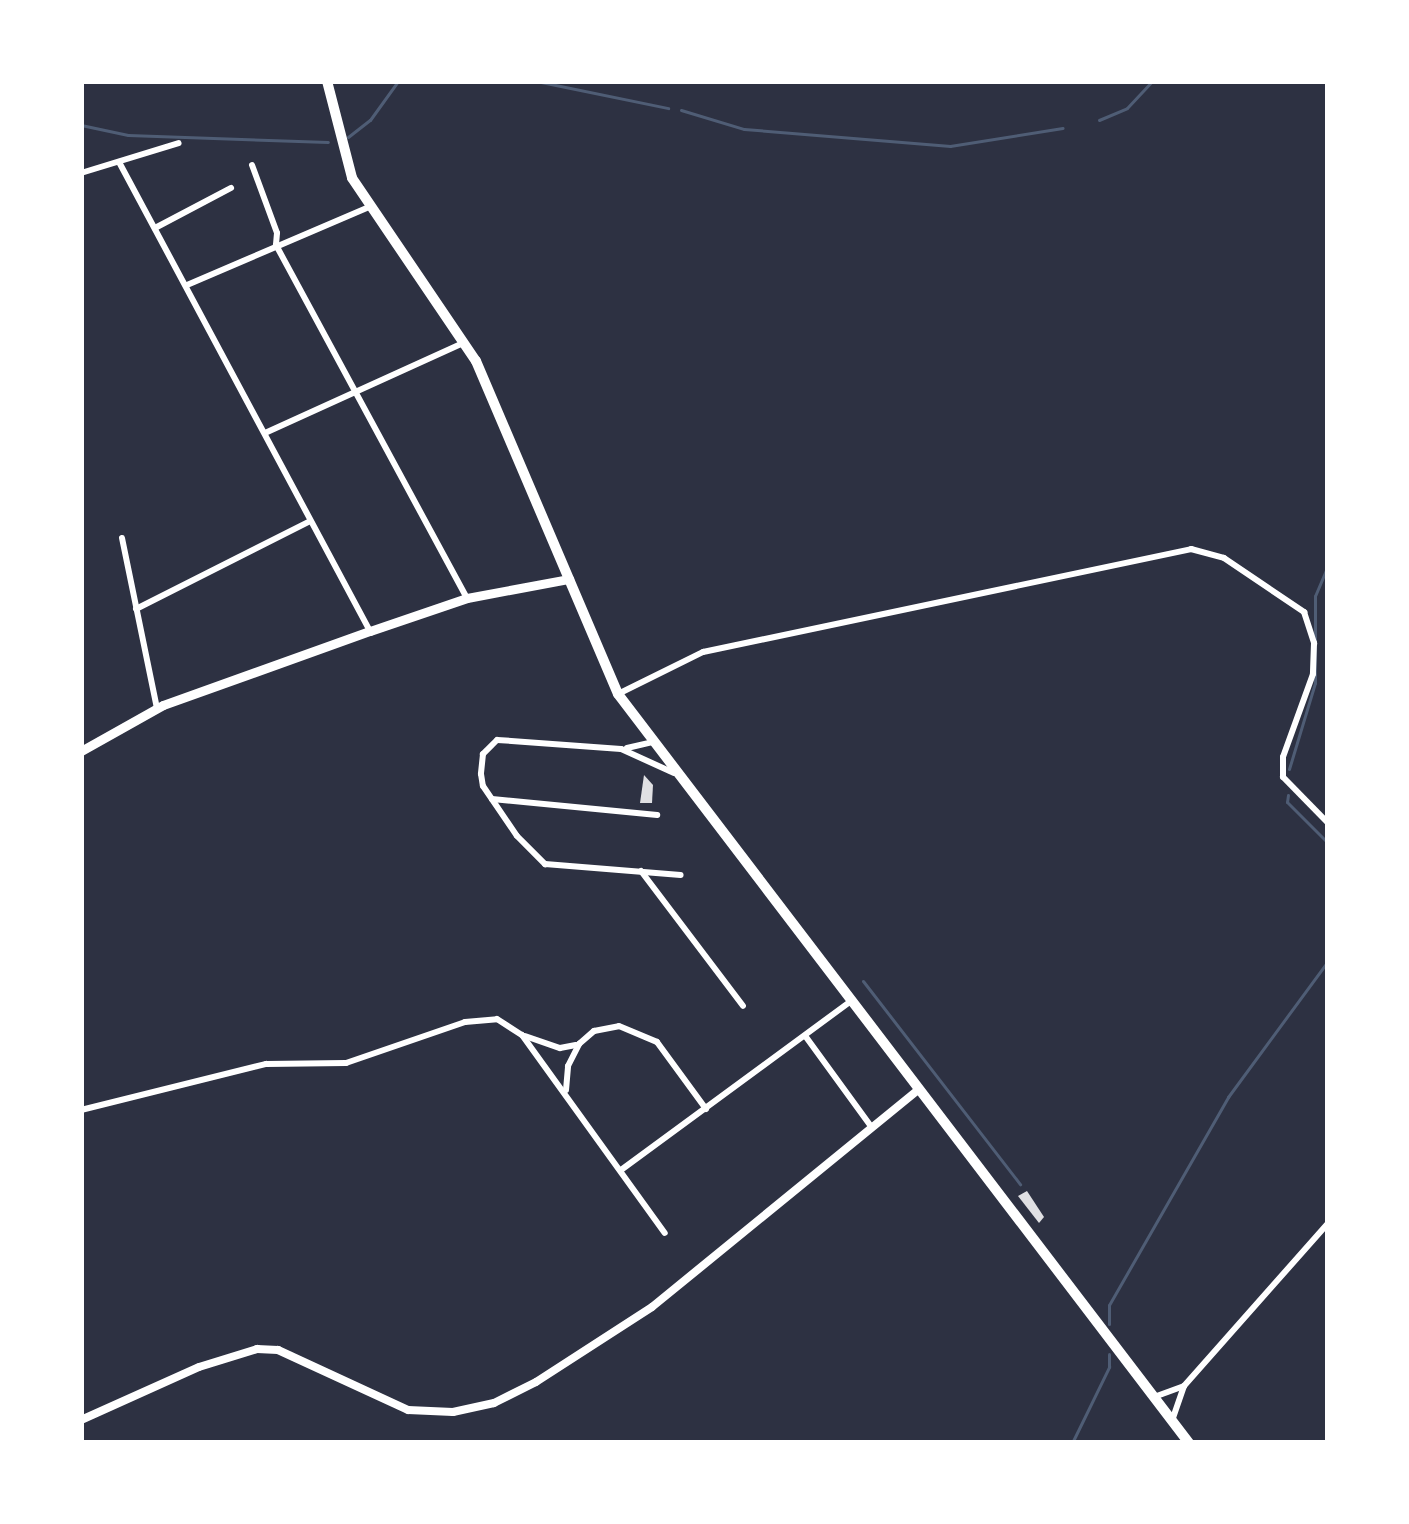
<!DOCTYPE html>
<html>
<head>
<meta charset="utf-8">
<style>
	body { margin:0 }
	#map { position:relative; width:1409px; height:1524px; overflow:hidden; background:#2d3142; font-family:"Noto Sans",sans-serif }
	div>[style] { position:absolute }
	.stream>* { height:3px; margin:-1.5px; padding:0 1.5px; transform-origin:1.5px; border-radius:1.5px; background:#4f5d75 }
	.building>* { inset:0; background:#e0e0e3 }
	.minor>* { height:6px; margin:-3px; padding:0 3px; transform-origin:3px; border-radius:3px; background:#fff }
	.tertiary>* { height:8px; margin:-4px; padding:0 4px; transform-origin:4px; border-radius:4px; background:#fff }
	.secondary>* { height:9px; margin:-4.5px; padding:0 4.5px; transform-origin:4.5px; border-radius:4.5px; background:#fff }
	.primary>* { height:10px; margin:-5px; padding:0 5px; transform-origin:5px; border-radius:5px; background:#fff }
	span { translate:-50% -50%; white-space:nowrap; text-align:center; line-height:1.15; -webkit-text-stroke:9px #fff; paint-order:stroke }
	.frame { position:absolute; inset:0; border:84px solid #fff; pointer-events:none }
</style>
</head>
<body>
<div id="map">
	<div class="stream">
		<i style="left:536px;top:81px;width:135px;rotate:11.6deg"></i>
		<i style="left:681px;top:110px;width:66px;rotate:16.8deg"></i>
		<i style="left:744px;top:129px;width:207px;rotate:4.7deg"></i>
		<i style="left:950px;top:146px;width:114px;rotate:-9.1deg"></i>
		<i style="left:1099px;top:120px;width:30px;rotate:-23deg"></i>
		<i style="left:1127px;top:108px;width:37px;rotate:-47deg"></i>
		<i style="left:81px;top:125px;width:48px;rotate:12deg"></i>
		<i style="left:128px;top:135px;width:200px;rotate:2deg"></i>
		<i style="left:348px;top:137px;width:28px;rotate:-38deg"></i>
		<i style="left:370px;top:120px;width:48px;rotate:-54.3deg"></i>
		<i style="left:1289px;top:769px;width:90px;rotate:-73.2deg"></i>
		<i style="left:1315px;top:683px;width:87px;rotate:-90deg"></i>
		<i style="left:1315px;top:596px;width:33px;rotate:-67deg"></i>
		<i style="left:1288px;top:795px;width:7px;rotate:98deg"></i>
		<i style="left:1287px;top:802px;width:58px;rotate:45deg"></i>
		<i style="left:863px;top:981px;width:257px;rotate:52.3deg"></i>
		<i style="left:1109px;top:1324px;width:19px;rotate:-90deg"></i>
		<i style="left:1109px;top:1305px;width:240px;rotate:-60.2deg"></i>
		<i style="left:1228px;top:1097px;width:169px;rotate:-53.7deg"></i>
		<i style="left:1072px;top:1443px;width:85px;rotate:-64deg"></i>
		<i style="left:1109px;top:1367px;width:13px;rotate:-90deg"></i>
	</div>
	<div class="building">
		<i style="clip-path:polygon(644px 775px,653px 785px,652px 803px,640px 803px)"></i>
		<i style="clip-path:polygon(1027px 1191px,1044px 1217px,1039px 1223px,1018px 1196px)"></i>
	</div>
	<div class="minor">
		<i style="left:119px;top:162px;width:532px;rotate:61.85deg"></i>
		<i style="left:252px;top:165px;width:72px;rotate:69.8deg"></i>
		<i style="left:277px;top:233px;width:12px;rotate:95deg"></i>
		<i style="left:276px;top:245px;width:401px;rotate:61.6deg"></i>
		<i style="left:81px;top:173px;width:102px;rotate:-17deg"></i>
		<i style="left:155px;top:228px;width:86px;rotate:-27.8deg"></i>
		<i style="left:187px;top:285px;width:200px;rotate:-23.2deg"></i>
		<i style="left:265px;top:433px;width:217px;rotate:-24.4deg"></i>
		<i style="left:122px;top:538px;width:174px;rotate:78.4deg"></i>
		<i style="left:136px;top:609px;width:195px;rotate:-26.8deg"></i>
		<i style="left:618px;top:694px;width:95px;rotate:-26.3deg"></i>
		<i style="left:703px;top:652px;width:499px;rotate:-11.9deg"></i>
		<i style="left:1191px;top:549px;width:34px;rotate:15deg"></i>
		<i style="left:1224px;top:558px;width:97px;rotate:34deg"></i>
		<i style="left:1304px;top:612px;width:33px;rotate:72deg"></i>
		<i style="left:1314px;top:643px;width:31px;rotate:92deg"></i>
		<i style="left:1313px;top:674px;width:88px;rotate:109.9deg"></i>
		<i style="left:1283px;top:757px;width:20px;rotate:90deg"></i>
		<i style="left:1283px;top:777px;width:64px;rotate:45.6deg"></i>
		<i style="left:627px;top:748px;width:26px;rotate:-13deg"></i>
		<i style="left:674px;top:773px;width:58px;rotate:-155.6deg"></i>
		<i style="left:621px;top:749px;width:124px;rotate:-175.8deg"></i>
		<i style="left:497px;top:740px;width:20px;rotate:135deg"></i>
		<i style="left:483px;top:754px;width:20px;rotate:96deg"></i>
		<i style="left:481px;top:774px;width:12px;rotate:81deg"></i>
		<i style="left:483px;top:786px;width:60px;rotate:55.8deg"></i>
		<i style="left:517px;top:836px;width:40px;rotate:45deg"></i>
		<i style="left:545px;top:864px;width:136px;rotate:4.6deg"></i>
		<i style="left:492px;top:799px;width:166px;rotate:5.5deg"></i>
		<i style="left:641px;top:871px;width:169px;rotate:52.9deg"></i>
		<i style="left:525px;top:1036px;width:37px;rotate:19deg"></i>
		<i style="left:560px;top:1048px;width:16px;rotate:-11deg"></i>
		<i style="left:806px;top:1037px;width:112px;rotate:54deg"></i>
		<i style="left:566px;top:1090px;width:24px;rotate:-85deg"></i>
		<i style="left:568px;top:1066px;width:25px;rotate:-63deg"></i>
		<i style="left:579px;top:1044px;width:20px;rotate:-41deg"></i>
		<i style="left:594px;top:1031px;width:25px;rotate:-11deg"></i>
		<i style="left:619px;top:1026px;width:41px;rotate:22.8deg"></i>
		<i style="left:657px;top:1042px;width:83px;rotate:53.8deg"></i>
		<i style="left:81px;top:1110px;width:191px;rotate:-14deg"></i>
		<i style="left:266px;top:1064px;width:80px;rotate:-0.7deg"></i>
		<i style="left:346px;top:1063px;width:126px;rotate:-19deg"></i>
		<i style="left:465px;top:1022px;width:32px;rotate:-5deg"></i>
		<i style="left:497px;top:1019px;width:30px;rotate:33deg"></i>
		<i style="left:522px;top:1035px;width:244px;rotate:54.2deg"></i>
		<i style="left:621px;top:1170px;width:284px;rotate:-36.3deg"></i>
		<i style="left:1184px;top:1386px;width:217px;rotate:-48.5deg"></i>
		<i style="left:1154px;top:1397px;width:32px;rotate:-20deg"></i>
		<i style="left:1184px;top:1386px;width:36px;rotate:109deg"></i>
	</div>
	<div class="tertiary">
		<i style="left:81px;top:1420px;width:129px;rotate:-24.2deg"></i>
		<i style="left:199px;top:1367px;width:61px;rotate:-17.2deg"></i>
		<i style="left:257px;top:1349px;width:21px;rotate:3deg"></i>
		<i style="left:278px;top:1350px;width:143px;rotate:24.8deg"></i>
		<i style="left:408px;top:1410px;width:45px;rotate:2.5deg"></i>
		<i style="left:453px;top:1412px;width:42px;rotate:-12.4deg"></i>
		<i style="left:494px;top:1403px;width:47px;rotate:-26.6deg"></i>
		<i style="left:536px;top:1382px;width:138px;rotate:-32.9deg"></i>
		<i style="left:652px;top:1307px;width:343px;rotate:-39.2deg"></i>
	</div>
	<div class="secondary">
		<i style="left:81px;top:751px;width:94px;rotate:-29.3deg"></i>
		<i style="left:163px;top:705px;width:220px;rotate:-19.7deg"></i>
		<i style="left:370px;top:631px;width:102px;rotate:-18.8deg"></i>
		<i style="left:467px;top:598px;width:104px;rotate:-10.6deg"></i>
	</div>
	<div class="primary">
		<i style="left:327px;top:81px;width:100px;rotate:75.5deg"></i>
		<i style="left:352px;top:178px;width:221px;rotate:55.9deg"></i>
		<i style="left:476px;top:361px;width:362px;rotate:66.9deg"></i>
		<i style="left:618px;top:694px;width:942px;rotate:52.68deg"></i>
	</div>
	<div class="frame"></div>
</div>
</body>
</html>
